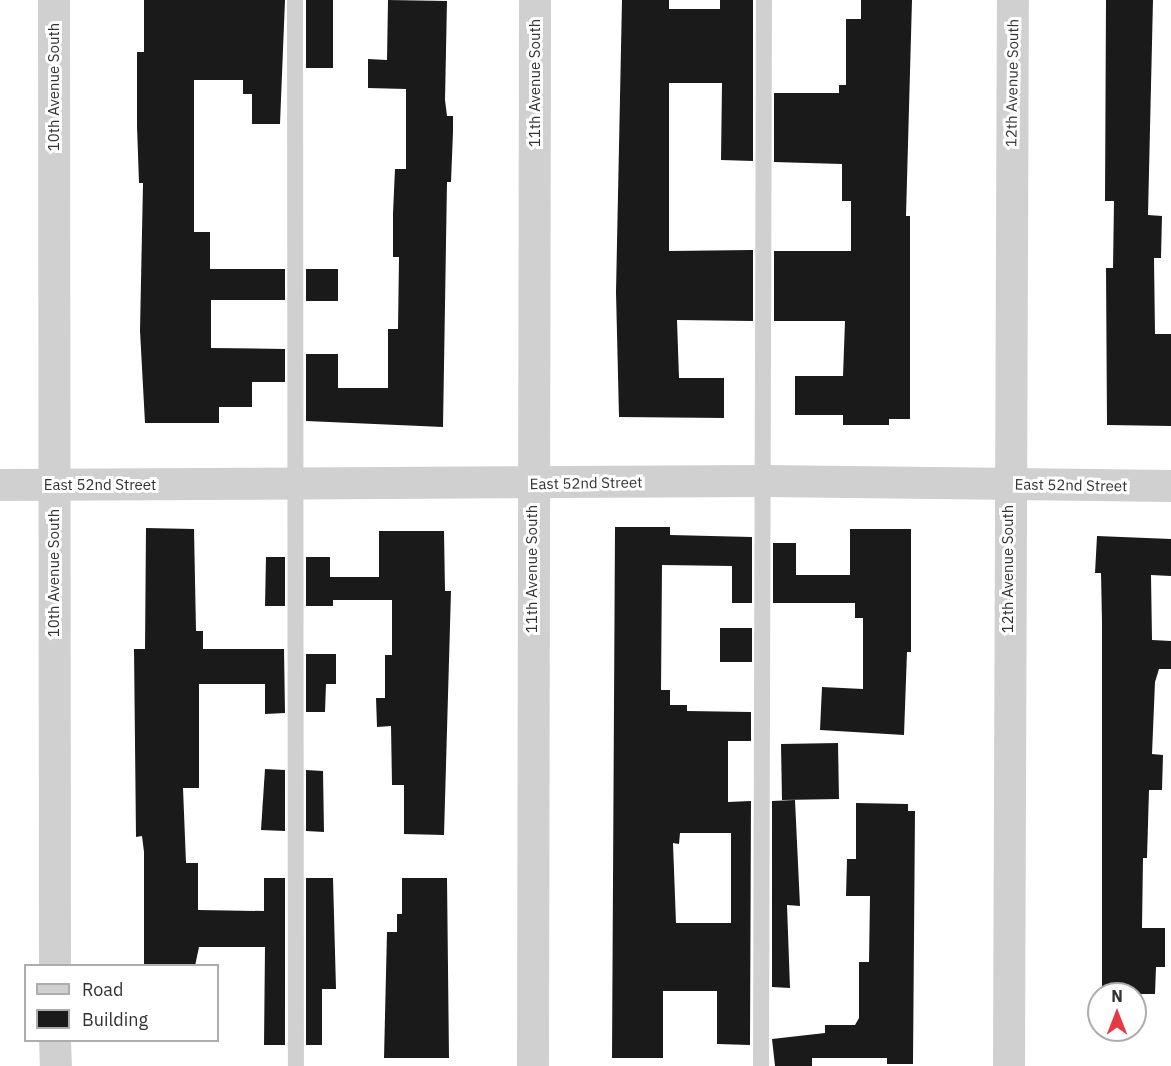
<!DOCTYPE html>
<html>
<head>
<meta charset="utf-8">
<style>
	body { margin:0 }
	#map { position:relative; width:1171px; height:1066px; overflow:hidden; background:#fff; font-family:"IBM Plex Sans",sans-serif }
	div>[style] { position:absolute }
	.building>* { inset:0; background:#1a1a1a }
	.lane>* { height:16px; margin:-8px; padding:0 8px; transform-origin:8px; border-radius:8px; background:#d0d0d0 }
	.street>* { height:32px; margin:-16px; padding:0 16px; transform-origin:16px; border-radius:16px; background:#d0d0d0 }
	span { translate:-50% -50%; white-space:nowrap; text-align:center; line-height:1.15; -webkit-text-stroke:6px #fff; paint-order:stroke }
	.street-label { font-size:15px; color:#333 }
	.legend { position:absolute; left:24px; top:964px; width:195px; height:78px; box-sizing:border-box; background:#fff; border:2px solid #adadad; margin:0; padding:8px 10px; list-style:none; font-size:18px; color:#333 }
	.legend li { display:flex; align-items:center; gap:12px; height:30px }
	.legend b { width:30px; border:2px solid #adadad }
	.north { position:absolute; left:1087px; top:982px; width:60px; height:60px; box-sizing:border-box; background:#fff; border:2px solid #adadad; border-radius:50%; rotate:0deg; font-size:16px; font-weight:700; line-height:24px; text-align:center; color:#333 }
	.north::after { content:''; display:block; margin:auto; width:21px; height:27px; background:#e63946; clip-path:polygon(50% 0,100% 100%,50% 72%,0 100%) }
</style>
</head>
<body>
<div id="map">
	<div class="building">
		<i style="clip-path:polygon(144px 0,285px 0,280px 124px,252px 124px,252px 94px,243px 94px,243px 80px,194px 80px,194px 232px,210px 232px,210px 269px,285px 269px,285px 300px,211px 300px,211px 348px,285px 349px,285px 382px,252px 382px,252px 407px,219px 407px,219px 423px,145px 423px,140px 331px,143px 183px,139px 183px,137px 126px,137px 52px,144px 52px)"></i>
		<i style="clip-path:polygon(306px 0,333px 0,333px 68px,306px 68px)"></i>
		<i style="clip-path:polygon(388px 0,447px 1px,445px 100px,447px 116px,453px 116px,453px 132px,451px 182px,447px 182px,443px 427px,306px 421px,306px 354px,338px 354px,338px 388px,388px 388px,388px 329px,398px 329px,399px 257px,393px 257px,393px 213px,395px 169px,406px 169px,406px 89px,368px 88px,368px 59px,387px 60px)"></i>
		<i style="clip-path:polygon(622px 0,669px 0,669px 9px,720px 9px,720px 0,753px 0,753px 161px,721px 160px,722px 83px,669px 83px,669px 251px,753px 250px,753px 321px,677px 320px,679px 378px,724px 378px,724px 418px,619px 417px,616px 292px)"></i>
		<i style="clip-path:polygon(861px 0,912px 0,906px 216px,910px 216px,910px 419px,889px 419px,889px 425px,843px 425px,843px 415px,795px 415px,795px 376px,843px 376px,845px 321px,774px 321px,774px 251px,851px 251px,851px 201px,842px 201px,842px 164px,774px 162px,774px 93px,839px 93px,839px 85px,846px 85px,846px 19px,861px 19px)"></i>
		<i style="clip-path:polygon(1106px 0,1153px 0,1148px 215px,1162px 216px,1161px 258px,1154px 258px,1155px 334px,1171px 334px,1171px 426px,1107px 425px,1106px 268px,1113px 268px,1114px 201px,1105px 201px)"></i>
		<i style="clip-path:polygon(306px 269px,338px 269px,338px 301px,306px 301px)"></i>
		<i style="clip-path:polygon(evenodd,615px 527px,670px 527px,670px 535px,752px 537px,752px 603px,732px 603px,732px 566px,662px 565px,661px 690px,670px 690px,670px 705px,687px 705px,687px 711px,751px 712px,751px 741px,728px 741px,728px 802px,751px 801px,750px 1045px,717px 1044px,717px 991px,663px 991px,663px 1058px,612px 1058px,615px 527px,680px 833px,731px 833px,731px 923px,676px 923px,673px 843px,679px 844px,680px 833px)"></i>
		<i style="clip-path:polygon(146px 528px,194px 529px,196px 631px,203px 631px,203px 649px,284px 649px,285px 713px,265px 714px,265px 684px,199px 684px,199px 788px,183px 788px,186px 863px,198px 863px,198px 910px,264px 911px,264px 878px,285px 878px,285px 1045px,264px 1045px,265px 947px,199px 947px,195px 966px,144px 966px,144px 852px,142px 836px,136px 837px,134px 649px,145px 649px)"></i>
		<i style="clip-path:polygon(850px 529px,911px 529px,911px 652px,907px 652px,904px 735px,820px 730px,822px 687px,863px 689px,863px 618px,855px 618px,855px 603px,773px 603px,773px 543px,796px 543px,796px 575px,850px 575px)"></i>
		<i style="clip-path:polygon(379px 531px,444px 531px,445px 591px,451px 591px,444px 835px,404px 834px,404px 785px,392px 785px,391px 726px,377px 727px,376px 698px,385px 698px,385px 655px,392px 655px,392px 600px,333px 600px,333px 606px,306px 606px,306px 557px,330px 557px,330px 577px,379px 577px)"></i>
		<i style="clip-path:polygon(1097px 536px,1171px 539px,1171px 576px,1151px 575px,1152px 640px,1171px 641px,1171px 669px,1159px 669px,1155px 682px,1152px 754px,1163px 755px,1162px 790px,1149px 790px,1147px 858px,1143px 858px,1142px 928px,1165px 928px,1165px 967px,1156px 967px,1155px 994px,1102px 994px,1102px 622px,1101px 573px,1095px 573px)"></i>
		<i style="clip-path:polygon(266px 557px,285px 557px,285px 606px,265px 606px)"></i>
		<i style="clip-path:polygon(720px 628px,752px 628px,752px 662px,720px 662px)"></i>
		<i style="clip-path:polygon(306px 654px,336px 654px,336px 684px,326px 684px,325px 712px,306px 712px)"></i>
		<i style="clip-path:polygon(838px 743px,839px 799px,782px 800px,781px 744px)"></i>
		<i style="clip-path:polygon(265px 769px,285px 770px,285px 831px,261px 830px)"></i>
		<i style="clip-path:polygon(306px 770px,323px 771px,324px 832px,306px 831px)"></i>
		<i style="clip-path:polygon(795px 800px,800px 906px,787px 905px,790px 988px,772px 987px,772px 801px)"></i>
		<i style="clip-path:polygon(856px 803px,908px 804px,908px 811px,915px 811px,913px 1064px,887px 1064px,887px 1058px,812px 1058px,812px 1066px,775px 1066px,772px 1039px,825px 1033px,825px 1025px,855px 1025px,859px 1018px,859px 962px,869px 962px,870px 896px,846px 896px,847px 859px,856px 859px)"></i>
		<i style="clip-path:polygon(306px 878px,333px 878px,336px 989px,322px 989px,322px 1045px,306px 1045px)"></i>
		<i style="clip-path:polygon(402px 878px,447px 878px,449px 1058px,384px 1058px,387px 932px,397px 932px,397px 914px,402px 914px)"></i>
	</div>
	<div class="lane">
		<i style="left:295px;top:0;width:1066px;rotate:89.95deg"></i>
		<i style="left:761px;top:1066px;width:1066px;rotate:-89.84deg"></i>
	</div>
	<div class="street">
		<i style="left:54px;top:0;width:966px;rotate:89.94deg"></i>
		<i style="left:0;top:485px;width:764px;rotate:-0.3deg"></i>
		<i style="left:764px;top:481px;width:407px;rotate:0.7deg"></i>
		<i style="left:55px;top:1040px;width:26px;rotate:88deg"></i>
		<i style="left:533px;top:1066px;width:1066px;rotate:-89.89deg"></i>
		<i style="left:1009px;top:1066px;width:1066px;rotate:-89.79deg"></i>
	</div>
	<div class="street-label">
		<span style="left:535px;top:83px;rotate:-90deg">11th Avenue South</span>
		<span style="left:1012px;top:83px;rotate:-89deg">12th Avenue South</span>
		<span style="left:54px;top:87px;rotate:-90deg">10th Avenue South</span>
		<span style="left:586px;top:483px;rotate:-1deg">East 52nd Street</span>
		<span style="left:100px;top:485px">East 52nd Street</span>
		<span style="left:1071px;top:485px;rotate:1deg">East 52nd Street</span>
		<span style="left:532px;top:569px;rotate:-90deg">11th Avenue South</span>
		<span style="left:1008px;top:569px;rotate:-90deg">12th Avenue South</span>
		<span style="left:54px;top:573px;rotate:-90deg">10th Avenue South</span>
	</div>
	<ul class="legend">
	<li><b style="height:8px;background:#d0d0d0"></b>Road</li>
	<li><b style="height:16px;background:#1a1a1a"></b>Building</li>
	</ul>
	<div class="north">N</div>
</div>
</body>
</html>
